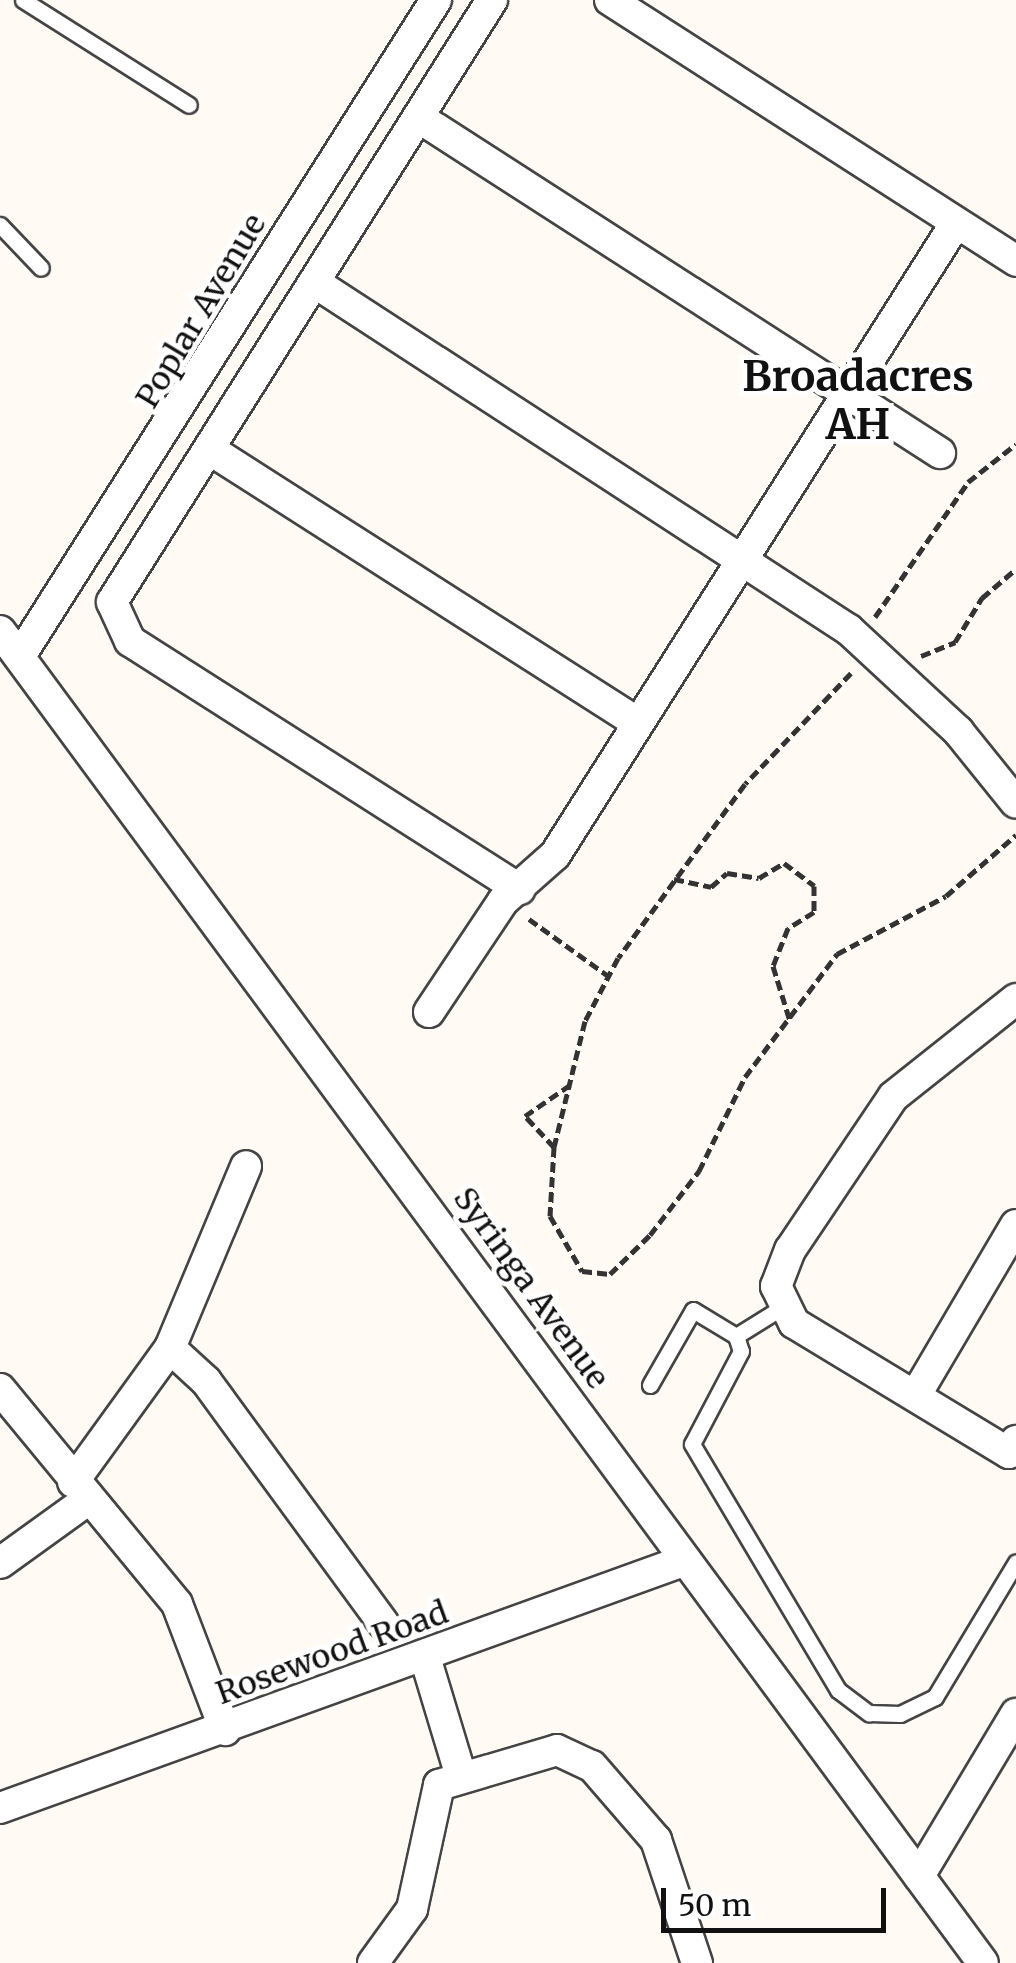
<!DOCTYPE html>
<html>
<head>
<meta charset="utf-8">
<style>
	body { margin:0 }
	#map { position:relative; width:1016px; height:1963px; overflow:hidden; background:#fffaf4; font-family:Merriweather,serif }
	div>[style] { position:absolute }
	.path>* { height:5px; margin-top:-2.5px; transform-origin:0; background:repeating-linear-gradient(90deg,#333 0 10px,transparent 0 15px) }
	.roads { filter:drop-shadow(2px 0 #444) drop-shadow(-2px 0 #444) drop-shadow(0 2px #444) drop-shadow(0 -2px #444) }
	.service>* { height:15px; margin:-7.5px; padding:0 7.5px; transform-origin:7.5px; border-radius:7.5px; background:#fff }
	.minor>* { height:30px; margin:-15px; padding:0 15px; transform-origin:15px; border-radius:15px; background:#fff }
	span { translate:-50% -50%; white-space:nowrap; text-align:center; line-height:1.15; -webkit-text-stroke:10px #fff; paint-order:stroke }
	.street-label { font-size:32px; color:#111 }
	.district-label { font-size:42px; color:#111; font-weight:700 }
	.scale { position:absolute; left:661px; top:1888px; width:225px; height:45px; box-sizing:border-box; border:5px solid #111; border-top:0; padding-left:12px; font-size:30px; line-height:35px; white-space:nowrap; color:#111; -webkit-text-stroke:8px #fff; paint-order:stroke }
</style>
</head>
<body>
<div id="map">
	<div class="path">
		<i style="left:875px;top:617px;width:164px;rotate:-55.4deg"></i>
		<i style="left:968px;top:482px;width:61px;rotate:-38.4deg"></i>
		<i style="left:921px;top:656px;width:37px;rotate:-22deg"></i>
		<i style="left:955px;top:642px;width:52px;rotate:-58.5deg"></i>
		<i style="left:982px;top:598px;width:45px;rotate:-40.5deg"></i>
		<i style="left:851px;top:673px;width:153px;rotate:133.7deg"></i>
		<i style="left:745px;top:784px;width:215px;rotate:126.1deg"></i>
		<i style="left:618px;top:958px;width:71px;rotate:117.6deg"></i>
		<i style="left:585px;top:1021px;width:130px;rotate:103.8deg"></i>
		<i style="left:554px;top:1147px;width:69px;rotate:93.3deg"></i>
		<i style="left:550px;top:1216px;width:64px;rotate:59.8deg"></i>
		<i style="left:582px;top:1271px;width:28px;rotate:6deg"></i>
		<i style="left:610px;top:1274px;width:56px;rotate:-44.3deg"></i>
		<i style="left:650px;top:1235px;width:81px;rotate:-52.6deg"></i>
		<i style="left:699px;top:1171px;width:105px;rotate:-63.9deg"></i>
		<i style="left:745px;top:1077px;width:154px;rotate:-53.2deg"></i>
		<i style="left:837px;top:954px;width:123px;rotate:-28deg"></i>
		<i style="left:946px;top:896px;width:93px;rotate:-41.1deg"></i>
		<i style="left:674px;top:879px;width:38px;rotate:12deg"></i>
		<i style="left:711px;top:887px;width:21px;rotate:-41deg"></i>
		<i style="left:727px;top:873px;width:32px;rotate:9deg"></i>
		<i style="left:759px;top:878px;width:29px;rotate:-31deg"></i>
		<i style="left:784px;top:863px;width:38px;rotate:37deg"></i>
		<i style="left:814px;top:886px;width:26px;rotate:90deg"></i>
		<i style="left:814px;top:912px;width:31px;rotate:148deg"></i>
		<i style="left:788px;top:928px;width:41px;rotate:111.5deg"></i>
		<i style="left:773px;top:966px;width:58px;rotate:72.8deg"></i>
		<i style="left:529px;top:919px;width:96px;rotate:35.7deg"></i>
		<i style="left:554px;top:1147px;width:42px;rotate:-133.1deg"></i>
		<i style="left:525px;top:1116px;width:55px;rotate:-34.6deg"></i>
	</div>
	<div class="roads">
		<div class="service">
			<i style="left:23px;top:0;width:196px;rotate:32.3deg"></i>
			<i style="left:0;top:225px;width:59px;rotate:46.4deg"></i>
			<i style="left:736px;top:1336px;width:53px;rotate:-31.9deg"></i>
			<i style="left:650px;top:1385px;width:86px;rotate:-60.2deg"></i>
			<i style="left:693px;top:1310px;width:50px;rotate:31.2deg"></i>
			<i style="left:736px;top:1336px;width:16px;rotate:72deg"></i>
			<i style="left:741px;top:1351px;width:105px;rotate:117.8deg"></i>
			<i style="left:692px;top:1444px;width:286px;rotate:59.3deg"></i>
			<i style="left:838px;top:1690px;width:39px;rotate:37deg"></i>
			<i style="left:869px;top:1713px;width:31px;rotate:2deg"></i>
			<i style="left:900px;top:1714px;width:39px;rotate:-26deg"></i>
			<i style="left:935px;top:1697px;width:157px;rotate:-59deg"></i>
		</div>
		<div class="minor">
			<i style="left:492px;top:0;width:712px;rotate:122.26deg"></i>
			<i style="left:112px;top:602px;width:43px;rotate:65.2deg"></i>
			<i style="left:130px;top:641px;width:462px;rotate:32.5deg"></i>
			<i style="left:610px;top:0;width:483px;rotate:32.7deg"></i>
			<i style="left:418px;top:117px;width:621px;rotate:32.77deg"></i>
			<i style="left:314px;top:282px;width:638px;rotate:33.04deg"></i>
			<i style="left:849px;top:630px;width:149px;rotate:42.8deg"></i>
			<i style="left:958px;top:731px;width:92px;rotate:51.1deg"></i>
			<i style="left:209px;top:449px;width:509px;rotate:32.57deg"></i>
			<i style="left:0;top:631px;width:1655px;rotate:53.57deg"></i>
			<i style="left:20px;top:656px;width:777px;rotate:-57.62deg"></i>
			<i style="left:1016px;top:999px;width:157px;rotate:141.5deg"></i>
			<i style="left:893px;top:1097px;width:184px;rotate:123.9deg"></i>
			<i style="left:790px;top:1250px;width:39px;rotate:111deg"></i>
			<i style="left:776px;top:1286px;width:41px;rotate:64.1deg"></i>
			<i style="left:794px;top:1323px;width:251px;rotate:31.2deg"></i>
			<i style="left:1009px;top:1453px;width:14px;rotate:-60deg"></i>
			<i style="left:429px;top:1012px;width:133px;rotate:-56.3deg"></i>
			<i style="left:503px;top:901px;width:69px;rotate:-41.5deg"></i>
			<i style="left:555px;top:855px;width:748px;rotate:-57.61deg"></i>
			<i style="left:170px;top:1348px;width:49px;rotate:42.5deg"></i>
			<i style="left:206px;top:1381px;width:301px;rotate:53.8deg"></i>
			<i style="left:0;top:1389px;width:278px;rotate:50.5deg"></i>
			<i style="left:177px;top:1604px;width:135px;rotate:69.1deg"></i>
			<i style="left:917px;top:1393px;width:195px;rotate:-59.5deg"></i>
			<i style="left:73px;top:1482px;width:165px;rotate:-54.1deg"></i>
			<i style="left:170px;top:1348px;width:197px;rotate:-67.3deg"></i>
			<i style="left:0;top:1563px;width:106px;rotate:-35.8deg"></i>
			<i style="left:425px;top:1657px;width:124px;rotate:73.2deg"></i>
			<i style="left:0;top:1808px;width:729px;rotate:-19.88deg"></i>
			<i style="left:919px;top:1876px;width:189px;rotate:-59.1deg"></i>
			<i style="left:373px;top:1963px;width:67px;rotate:-54.2deg"></i>
			<i style="left:412px;top:1909px;width:127px;rotate:-77.7deg"></i>
			<i style="left:439px;top:1785px;width:123px;rotate:-16.5deg"></i>
			<i style="left:557px;top:1750px;width:38px;rotate:25deg"></i>
			<i style="left:592px;top:1766px;width:98px;rotate:49.1deg"></i>
			<i style="left:656px;top:1840px;width:130px;rotate:71.6deg"></i>
		</div>
	</div>
	<div class="street-label">
		<span style="left:201px;top:311px;rotate:-59deg">Poplar Avenue</span>
		<span style="left:531px;top:1288px;rotate:54deg">Syringa Avenue</span>
		<span style="left:332px;top:1653px;rotate:-20deg">Rosewood Road</span>
	</div>
	<div class="district-label">
		<span style="left:858px;top:400px">Broadacres<br>AH</span>
	</div>
	<div class="scale">50 m</div>
</div>
</body>
</html>
